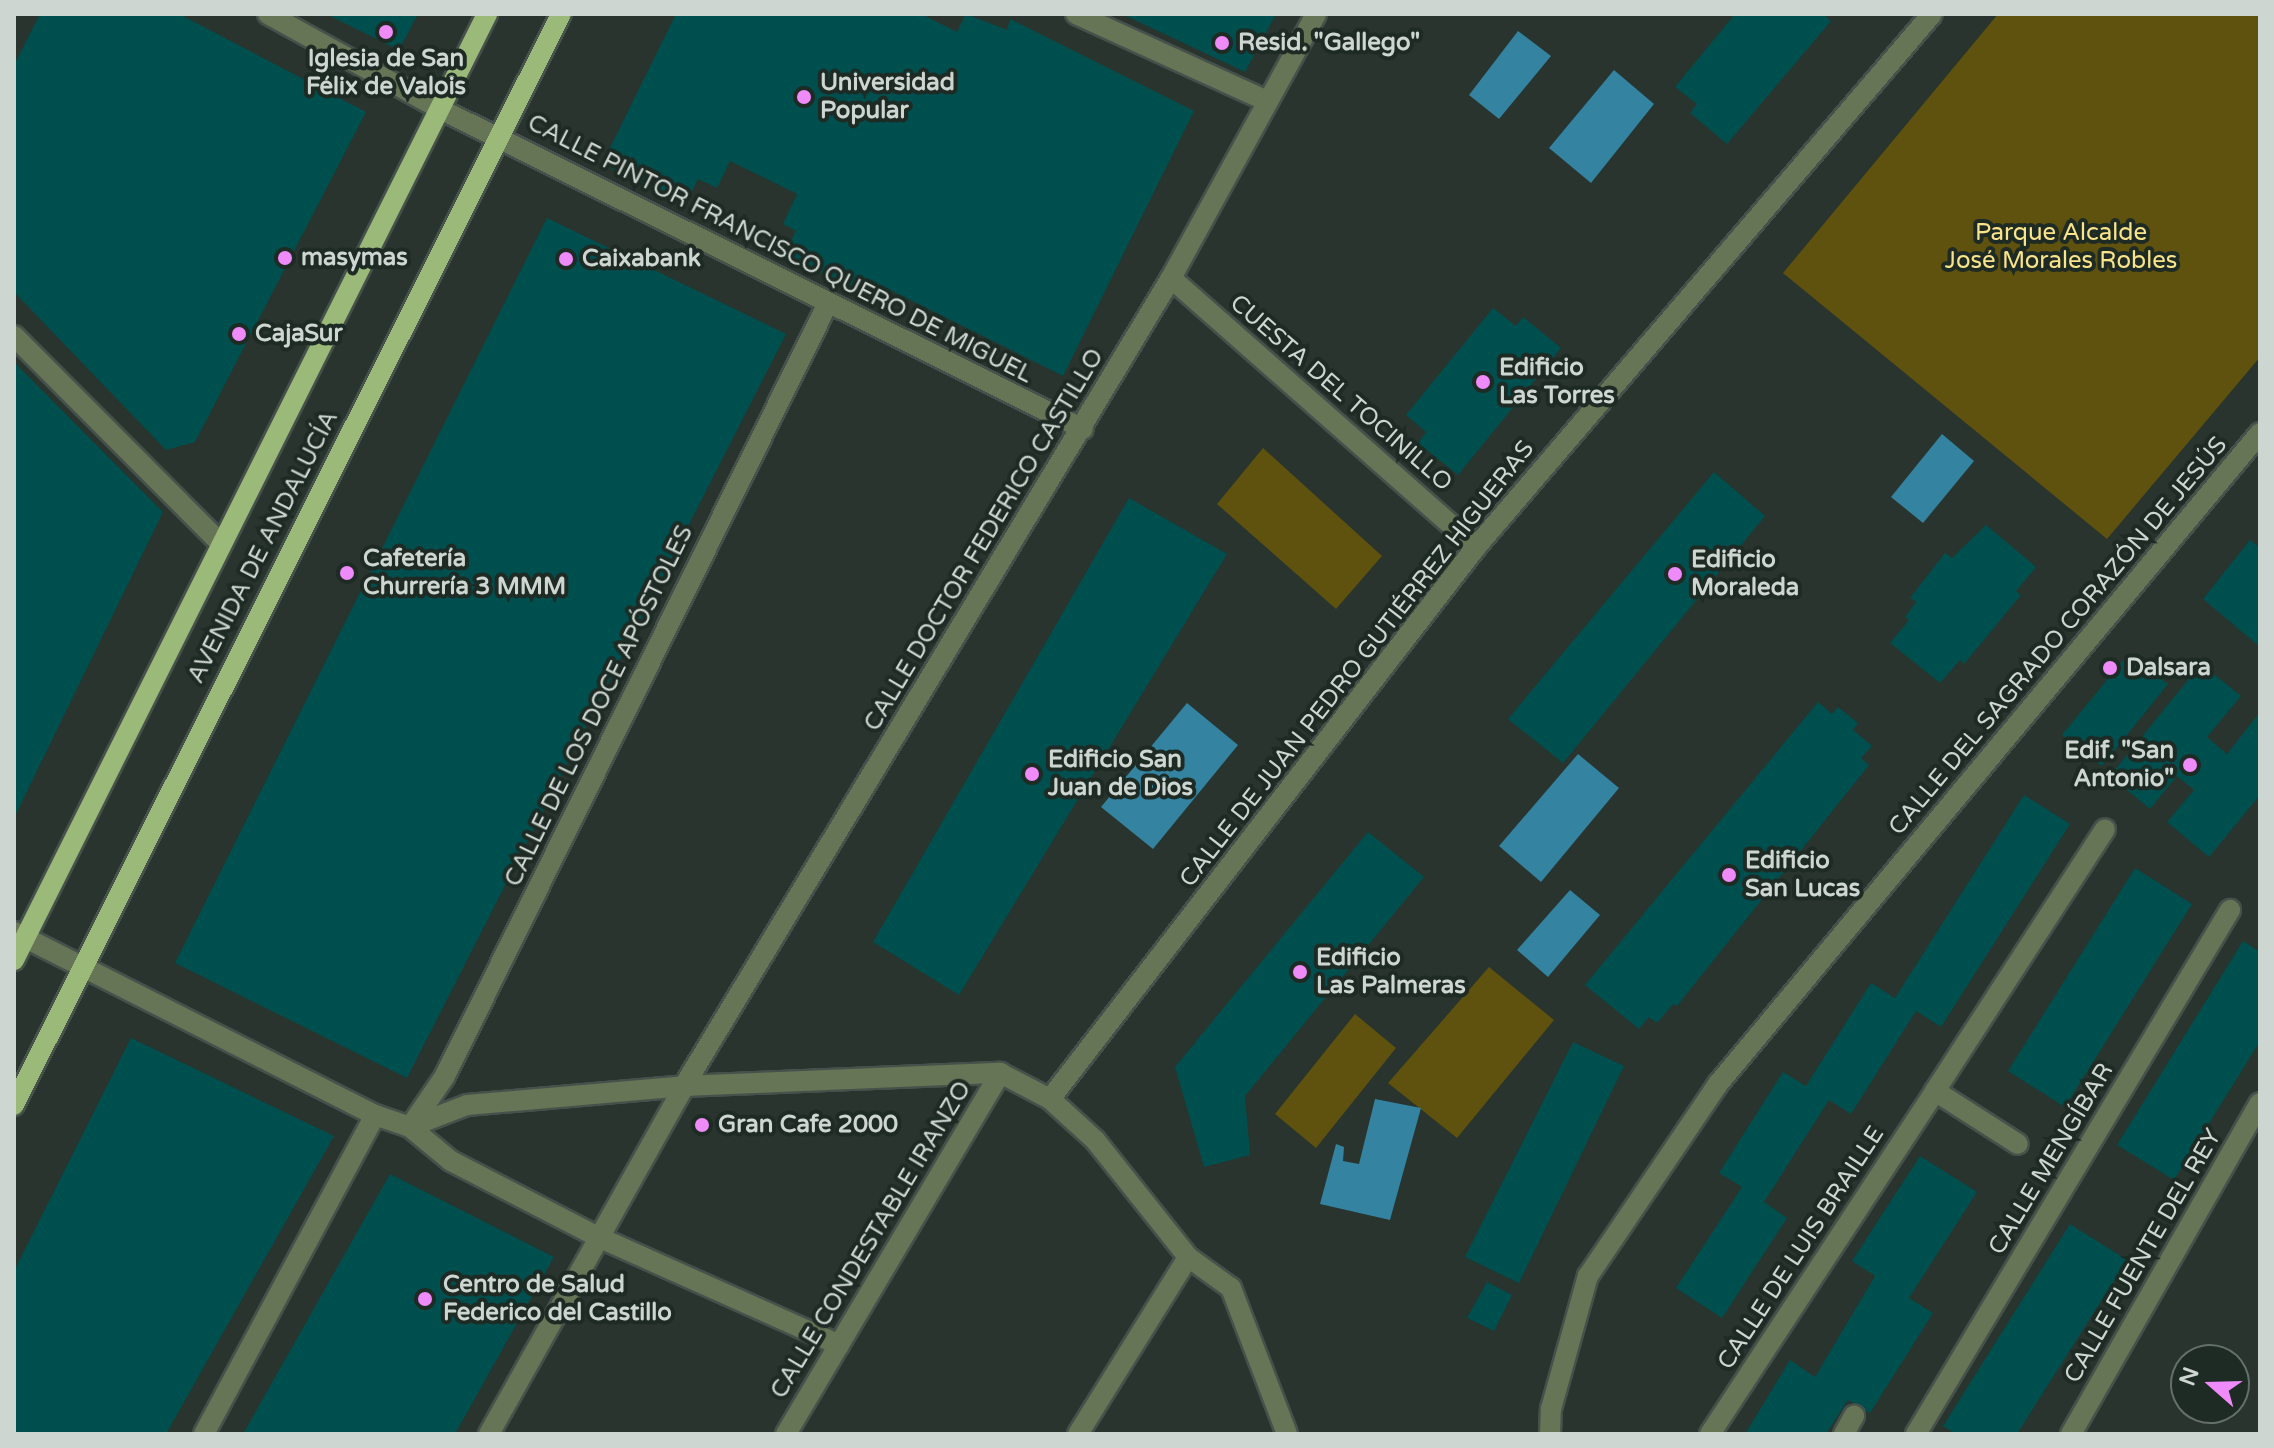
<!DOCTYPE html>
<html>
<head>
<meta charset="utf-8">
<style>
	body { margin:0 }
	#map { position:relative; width:2274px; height:1448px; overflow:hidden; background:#28342d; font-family:"Varela Round",sans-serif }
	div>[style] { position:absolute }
	.green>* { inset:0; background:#5f510e }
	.water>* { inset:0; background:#3383a1 }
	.building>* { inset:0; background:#004f4f }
	.roads { filter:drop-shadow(2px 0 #46514b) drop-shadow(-2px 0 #46514b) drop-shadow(0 2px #46514b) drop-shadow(0 -2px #46514b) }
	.minor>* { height:20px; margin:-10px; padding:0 10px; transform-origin:10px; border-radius:10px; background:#667556 }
	.major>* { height:20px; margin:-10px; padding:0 10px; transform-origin:10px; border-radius:10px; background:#9bb978 }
	.dots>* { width:22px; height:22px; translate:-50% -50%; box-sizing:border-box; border:4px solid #1e2a24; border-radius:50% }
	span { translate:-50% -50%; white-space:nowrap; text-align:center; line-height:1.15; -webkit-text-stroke:8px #1e2a24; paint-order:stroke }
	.poi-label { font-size:24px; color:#ced6d1; font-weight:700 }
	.left { translate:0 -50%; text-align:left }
	.right { translate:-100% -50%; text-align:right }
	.park-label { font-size:24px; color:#fae48a }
	.street-label { font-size:24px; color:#ced6d1 }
	.frame { position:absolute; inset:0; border:16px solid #ced6d1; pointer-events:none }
	.north { position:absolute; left:2170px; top:1344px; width:80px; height:80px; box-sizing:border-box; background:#1e2a24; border:2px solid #646f69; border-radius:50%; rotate:290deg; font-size:22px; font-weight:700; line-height:32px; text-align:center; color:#ced6d1 }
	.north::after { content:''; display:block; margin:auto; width:28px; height:36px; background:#ee8bf8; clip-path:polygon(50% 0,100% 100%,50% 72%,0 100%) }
</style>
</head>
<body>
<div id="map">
	<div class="green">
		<i style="clip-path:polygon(1998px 14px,2260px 14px,2260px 357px,2107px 539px,1783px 273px)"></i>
		<i style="clip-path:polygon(1263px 448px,1382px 556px,1336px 609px,1217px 504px)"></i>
		<i style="clip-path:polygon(1489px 967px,1554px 1020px,1457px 1138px,1388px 1083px)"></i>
		<i style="clip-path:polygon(1355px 1014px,1396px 1048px,1316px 1148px,1275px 1114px)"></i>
	</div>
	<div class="water">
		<i style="clip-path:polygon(1518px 31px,1551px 56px,1499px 119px,1469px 95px)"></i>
		<i style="clip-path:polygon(1614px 70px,1654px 104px,1591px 183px,1549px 148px)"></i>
		<i style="clip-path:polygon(1942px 434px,1974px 461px,1923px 523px,1891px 497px)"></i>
		<i style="clip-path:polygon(1187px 703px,1238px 745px,1153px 849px,1101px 807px)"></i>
		<i style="clip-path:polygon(1578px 754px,1619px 788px,1541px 882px,1499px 846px)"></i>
		<i style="clip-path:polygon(1570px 890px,1600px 915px,1548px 977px,1517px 950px)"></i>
		<i style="clip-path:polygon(1375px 1099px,1421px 1108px,1390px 1220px,1320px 1204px,1336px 1144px,1344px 1147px,1343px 1161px,1359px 1164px)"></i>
	</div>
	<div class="building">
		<i style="clip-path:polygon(40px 14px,179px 14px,366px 112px,195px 442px,166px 450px,14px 292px,14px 65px)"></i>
		<i style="clip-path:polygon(326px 14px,418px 14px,399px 50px)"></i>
		<i style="clip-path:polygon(676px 14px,921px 14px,957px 32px,966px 14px,1007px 30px,1010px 19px,1194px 111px,1063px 376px,880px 285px,873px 299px,784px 255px,796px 231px,783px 224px,797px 194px,730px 161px,717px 188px,698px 179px,685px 205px,602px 164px)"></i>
		<i style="clip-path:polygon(1122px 14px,1276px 14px,1245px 72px)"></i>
		<i style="clip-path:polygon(1735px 14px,1823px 14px,1831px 21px,1727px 144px,1690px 113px,1697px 104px,1675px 87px)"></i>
		<i style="clip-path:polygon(547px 218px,786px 334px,407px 1078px,175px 963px)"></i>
		<i style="clip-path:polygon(1493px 308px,1516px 326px,1523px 317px,1561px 348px,1458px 475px,1418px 443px,1426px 432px,1406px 415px)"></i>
		<i style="clip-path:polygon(14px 362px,163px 512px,14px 818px)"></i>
		<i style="clip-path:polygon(1714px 472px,1765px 516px,1563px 763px,1508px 719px)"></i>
		<i style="clip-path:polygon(1129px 498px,1227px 554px,959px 995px,873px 942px)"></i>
		<i style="clip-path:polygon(1986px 525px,2036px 567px,2016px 591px,2021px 595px,1964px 664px,1960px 660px,1940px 683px,1890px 643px,1909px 620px,1905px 617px,1916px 602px,1910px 598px,1945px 553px,1952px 558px)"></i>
		<i style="clip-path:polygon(2250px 540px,2260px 548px,2260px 647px,2203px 599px)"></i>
		<i style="clip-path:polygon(2129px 653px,2168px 684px,2102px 766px,2062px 735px)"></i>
		<i style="clip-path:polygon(2201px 664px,2241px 696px,2207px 737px,2227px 754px,2260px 712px,2260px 795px,2209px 857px,2167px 822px,2194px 790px,2177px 776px,2150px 809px,2110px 776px)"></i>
		<i style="clip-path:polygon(1818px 702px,1832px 714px,1838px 707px,1858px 723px,1853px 730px,1872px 746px,1861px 758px,1869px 765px,1677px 1006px,1673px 1004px,1657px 1023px,1649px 1017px,1639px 1029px,1585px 985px)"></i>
		<i style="clip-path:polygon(2024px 795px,2070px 824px,1941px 1027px,1916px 1011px,1851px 1114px,1829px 1100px,1764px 1202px,1787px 1218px,1722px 1318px,1676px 1288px,1742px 1187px,1719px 1173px,1783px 1072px,1806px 1086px,1871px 983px,1895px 998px)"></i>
		<i style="clip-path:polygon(1368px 832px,1424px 877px,1245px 1096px,1250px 1155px,1204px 1167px,1175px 1067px)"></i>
		<i style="clip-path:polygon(2135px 868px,2192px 904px,2065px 1107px,2008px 1071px)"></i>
		<i style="clip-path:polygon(2243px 941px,2260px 952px,2260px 1041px,2174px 1180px,2117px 1145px)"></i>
		<i style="clip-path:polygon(131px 1038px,334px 1136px,166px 1434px,14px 1434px,14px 1271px)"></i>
		<i style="clip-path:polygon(1573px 1042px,1624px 1066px,1519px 1283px,1465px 1257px)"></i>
		<i style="clip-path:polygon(1920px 1156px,1977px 1192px,1909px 1298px,1933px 1313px,1870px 1413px,1848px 1400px,1826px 1434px,1745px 1434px,1790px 1360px,1815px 1377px,1875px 1276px,1852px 1261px)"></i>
		<i style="clip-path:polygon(390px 1174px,554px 1257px,455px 1434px,243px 1434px)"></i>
		<i style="clip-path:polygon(2070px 1224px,2127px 1260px,2017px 1434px,1956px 1434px,1943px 1426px)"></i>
		<i style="clip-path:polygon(1487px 1282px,1512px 1295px,1494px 1331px,1467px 1318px)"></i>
	</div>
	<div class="roads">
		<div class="minor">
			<i style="left:268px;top:14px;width:196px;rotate:28.9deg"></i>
			<i style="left:440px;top:109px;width:718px;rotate:26.46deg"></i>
			<i style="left:1076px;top:14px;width:208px;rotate:24.5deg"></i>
			<i style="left:1171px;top:278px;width:407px;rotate:41.4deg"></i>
			<i style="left:827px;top:305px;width:860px;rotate:116.36deg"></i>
			<i style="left:445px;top:1076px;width:62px;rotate:124.5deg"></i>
			<i style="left:410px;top:1127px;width:53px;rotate:39.7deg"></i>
			<i style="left:451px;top:1161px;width:165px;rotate:27.3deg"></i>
			<i style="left:598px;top:1237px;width:264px;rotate:24.1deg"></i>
			<i style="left:14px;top:336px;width:292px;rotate:45.1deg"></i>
			<i style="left:14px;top:932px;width:405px;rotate:26.9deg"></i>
			<i style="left:375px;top:1115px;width:37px;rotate:19deg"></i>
			<i style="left:410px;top:1127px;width:61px;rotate:-21.1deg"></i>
			<i style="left:467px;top:1105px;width:47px;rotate:-4.9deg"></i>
			<i style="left:514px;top:1101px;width:171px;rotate:-5deg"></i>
			<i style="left:684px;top:1086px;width:316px;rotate:-2.4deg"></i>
			<i style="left:1000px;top:1073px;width:56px;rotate:27.5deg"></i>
			<i style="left:1050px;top:1099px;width:61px;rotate:42.3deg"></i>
			<i style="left:1095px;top:1140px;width:149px;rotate:51.5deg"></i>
			<i style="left:1188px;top:1257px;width:53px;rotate:35.8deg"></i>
			<i style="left:1231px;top:1288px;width:156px;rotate:69deg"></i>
			<i style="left:1935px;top:1091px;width:312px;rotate:-57deg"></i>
			<i style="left:1050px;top:1099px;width:697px;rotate:-52.34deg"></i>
			<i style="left:1476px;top:547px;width:701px;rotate:-49.45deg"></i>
			<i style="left:204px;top:1434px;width:362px;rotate:-61.8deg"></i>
			<i style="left:489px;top:1434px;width:399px;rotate:-60.7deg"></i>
			<i style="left:684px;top:1086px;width:943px;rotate:-58.92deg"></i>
			<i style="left:1171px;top:278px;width:301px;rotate:-61.2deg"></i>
			<i style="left:786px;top:1434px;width:420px;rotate:-59.3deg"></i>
			<i style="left:1078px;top:1434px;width:208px;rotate:-58.1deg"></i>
			<i style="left:1550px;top:1434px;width:25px;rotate:-88deg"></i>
			<i style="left:1551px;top:1409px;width:138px;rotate:-74.5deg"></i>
			<i style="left:1588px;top:1276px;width:232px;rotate:-55.9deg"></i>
			<i style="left:1718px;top:1084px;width:847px;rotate:-50.22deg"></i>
			<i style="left:1710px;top:1434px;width:410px;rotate:-56.7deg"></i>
			<i style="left:1935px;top:1091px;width:98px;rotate:32.6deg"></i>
			<i style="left:1844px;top:1434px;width:21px;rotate:-61deg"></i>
			<i style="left:1916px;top:1434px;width:611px;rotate:-59.07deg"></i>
			<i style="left:2071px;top:1434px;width:381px;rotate:-60.3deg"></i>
		</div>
		<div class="major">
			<i style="left:14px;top:960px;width:1058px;rotate:-63.43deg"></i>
			<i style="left:14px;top:1105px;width:1220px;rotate:-63.37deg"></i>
		</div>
	</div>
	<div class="dots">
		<i style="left:386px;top:32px;background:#ee8bf8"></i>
		<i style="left:1222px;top:43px;background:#ee8bf8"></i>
		<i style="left:804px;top:97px;background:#ee8bf8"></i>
		<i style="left:285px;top:258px;background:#ee8bf8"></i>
		<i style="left:566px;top:259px;background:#ee8bf8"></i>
		<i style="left:239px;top:334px;background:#ee8bf8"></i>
		<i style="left:1483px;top:382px;background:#ee8bf8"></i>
		<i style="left:347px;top:573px;background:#ee8bf8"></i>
		<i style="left:1675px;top:574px;background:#ee8bf8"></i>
		<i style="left:2110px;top:668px;background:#ee8bf8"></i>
		<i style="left:2190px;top:765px;background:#ee8bf8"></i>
		<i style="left:1032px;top:774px;background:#ee8bf8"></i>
		<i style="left:1729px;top:875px;background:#ee8bf8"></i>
		<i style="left:1300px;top:972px;background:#ee8bf8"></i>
		<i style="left:702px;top:1125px;background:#ee8bf8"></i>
		<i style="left:425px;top:1299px;background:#ee8bf8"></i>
	</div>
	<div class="poi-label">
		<span class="left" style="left:1238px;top:43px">Resid. "Gallego"</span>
		<span style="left:386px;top:73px">Iglesia de San<br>Félix de Valois</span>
		<span class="left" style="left:820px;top:97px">Universidad<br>Popular</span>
		<span class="left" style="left:301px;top:258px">masymas</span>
		<span class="left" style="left:582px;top:259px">Caixabank</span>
		<span class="left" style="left:255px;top:334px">CajaSur</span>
		<span class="left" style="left:1499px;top:382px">Edificio<br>Las Torres</span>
		<span class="left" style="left:363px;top:573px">Cafetería<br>Churrería 3 MMM</span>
		<span class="left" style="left:1691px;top:574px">Edificio<br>Moraleda</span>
		<span class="left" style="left:2126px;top:668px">Dalsara</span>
		<span class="right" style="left:2174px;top:765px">Edif. "San<br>Antonio"</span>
		<span class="left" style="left:1048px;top:774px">Edificio San<br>Juan de Dios</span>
		<span class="left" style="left:1745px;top:875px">Edificio<br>San Lucas</span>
		<span class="left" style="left:1316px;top:972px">Edificio<br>Las Palmeras</span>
		<span class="left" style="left:718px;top:1125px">Gran Cafe 2000</span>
		<span class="left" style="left:443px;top:1299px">Centro de Salud<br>Federico del Castillo</span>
	</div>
	<div class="park-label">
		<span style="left:2061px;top:247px">Parque Alcalde<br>José Morales Robles</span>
	</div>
	<div class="street-label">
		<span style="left:780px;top:249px;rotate:27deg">CALLE PINTOR FRANCISCO QUERO DE MIGUEL</span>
		<span style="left:1341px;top:393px;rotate:41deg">CUESTA DEL TOCINILLO</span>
		<span style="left:984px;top:540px;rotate:-59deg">CALLE DOCTOR FEDERICO CASTILLO</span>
		<span style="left:263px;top:547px;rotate:-63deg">AVENIDA DE ANDALUCÍA</span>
		<span style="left:2058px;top:636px;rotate:-50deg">CALLE DEL SAGRADO CORAZÓN DE JESÚS</span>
		<span style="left:1357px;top:664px;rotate:-52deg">CALLE DE JUAN PEDRO GUTIÉRREZ HIGUERAS</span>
		<span style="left:599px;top:706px;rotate:-64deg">CALLE DE LOS DOCE APÓSTOLES</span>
		<span style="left:2051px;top:1159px;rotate:-59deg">CALLE MENGÍBAR</span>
		<span style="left:871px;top:1240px;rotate:-59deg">CALLE CONDESTABLE IRANZO</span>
		<span style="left:1801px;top:1248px;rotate:-57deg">CALLE DE LUIS BRAILLE</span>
		<span style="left:2143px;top:1256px;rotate:-60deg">CALLE FUENTE DEL REY</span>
	</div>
	<div class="frame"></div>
	<div class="north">N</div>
</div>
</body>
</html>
